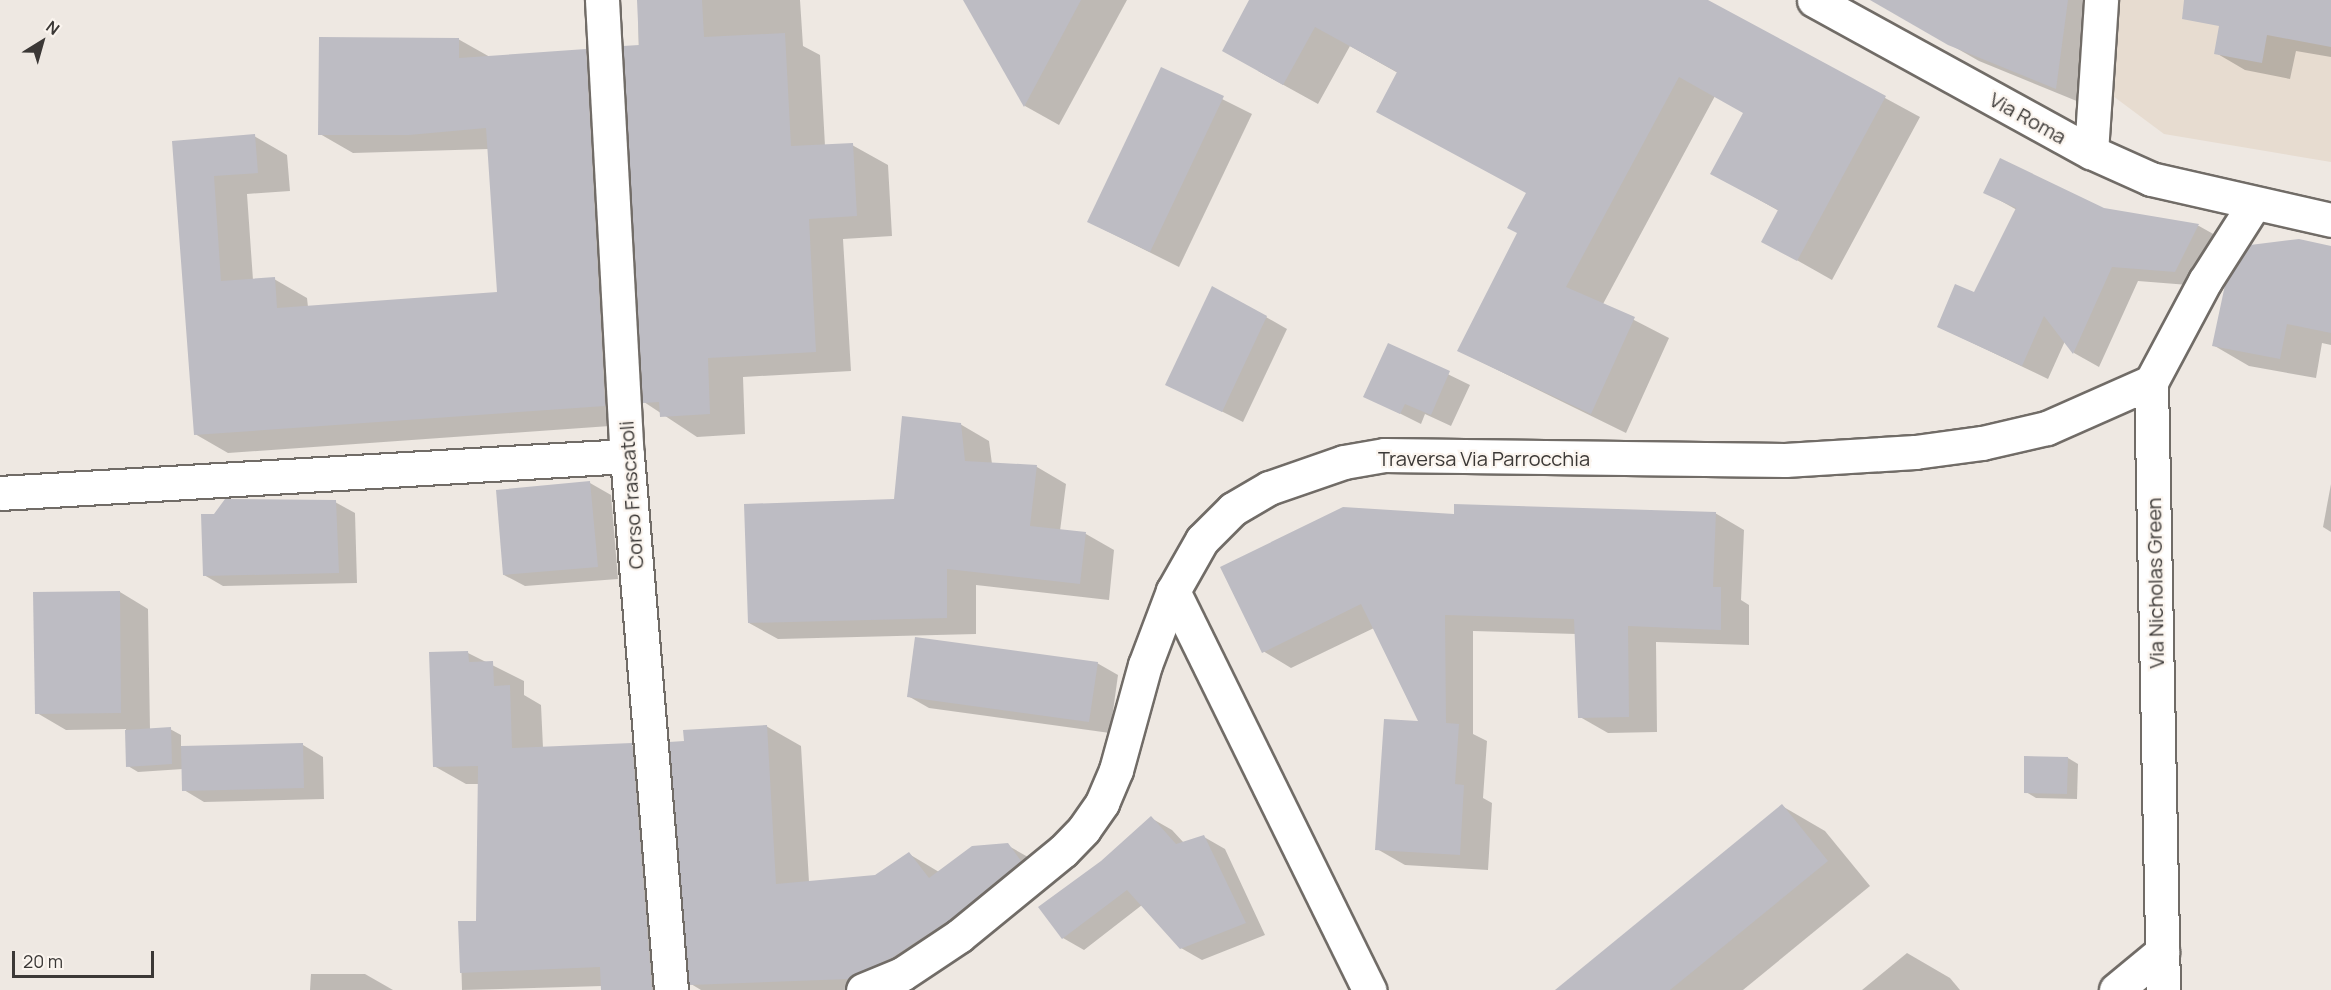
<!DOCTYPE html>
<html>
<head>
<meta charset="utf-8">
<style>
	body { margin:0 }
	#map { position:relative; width:2331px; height:990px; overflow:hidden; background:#eee8e2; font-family:Manrope,sans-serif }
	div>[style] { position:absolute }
	.built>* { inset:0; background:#e7dcd0 }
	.shadow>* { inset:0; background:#0003 }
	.building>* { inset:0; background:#bdbcc3 }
	.roads { filter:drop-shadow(2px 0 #716c67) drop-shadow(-2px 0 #716c67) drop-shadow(0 2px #716c67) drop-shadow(0 -2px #716c67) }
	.minor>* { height:33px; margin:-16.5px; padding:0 16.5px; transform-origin:16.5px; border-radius:16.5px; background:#fff }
	.tertiary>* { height:33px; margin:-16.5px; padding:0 16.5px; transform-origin:16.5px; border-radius:16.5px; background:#fff }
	span { translate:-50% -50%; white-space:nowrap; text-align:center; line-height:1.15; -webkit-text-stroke:4.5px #fbf5ef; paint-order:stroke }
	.street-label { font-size:20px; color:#3b3836 }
	.north { position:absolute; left:12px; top:12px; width:60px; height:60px; -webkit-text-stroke:4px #fbf5ef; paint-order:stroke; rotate:37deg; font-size:16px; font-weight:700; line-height:24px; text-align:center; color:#3b3836 }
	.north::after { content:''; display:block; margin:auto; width:21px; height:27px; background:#3b3836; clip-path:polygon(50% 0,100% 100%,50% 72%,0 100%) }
	.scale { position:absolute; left:12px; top:951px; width:142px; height:27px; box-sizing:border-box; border:3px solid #3b3836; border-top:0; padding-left:8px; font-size:18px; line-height:21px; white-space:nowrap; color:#3b3836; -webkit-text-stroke:4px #fbf5ef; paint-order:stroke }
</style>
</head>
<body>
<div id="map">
	<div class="built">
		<i style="clip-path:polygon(2119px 0,2331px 0,2331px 162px,2164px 134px,2113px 96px)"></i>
	</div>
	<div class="shadow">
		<i style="clip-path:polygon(638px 0,800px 0,803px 46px,820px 55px,825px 146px,852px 145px,888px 165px,892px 236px,843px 239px,851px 371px,743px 377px,745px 434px,697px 437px,644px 402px)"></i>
		<i style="clip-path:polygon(964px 0,1127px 0,1059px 125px,1025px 106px)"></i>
		<i style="clip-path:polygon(1251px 0,1705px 0,1920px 117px,1832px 280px,1763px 241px,1779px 211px,1712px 173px,1745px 113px,1715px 96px,1603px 304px,1669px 338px,1626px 433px,1459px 351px,1518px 233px,1527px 193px,1398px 73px,1350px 46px,1318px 104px,1258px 71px)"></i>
		<i style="clip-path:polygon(1872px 0,2099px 0,2084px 104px,1979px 61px)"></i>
		<i style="clip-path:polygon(2226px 0,2331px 0,2331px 57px,2296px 51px,2290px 79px,2245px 70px,2216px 53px)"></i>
		<i style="clip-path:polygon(458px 39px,490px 57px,586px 51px,619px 70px,638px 424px,228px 453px,195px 434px,173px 142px,254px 136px,287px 155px,290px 191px,247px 194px,253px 280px,274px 279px,307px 298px,308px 307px,499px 294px,489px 149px,353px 153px,320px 134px)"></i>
		<i style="clip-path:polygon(1162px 69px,1252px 114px,1179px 267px,1089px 222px)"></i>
		<i style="clip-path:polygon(1985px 192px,2199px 226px,2224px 240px,2201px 286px,2138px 281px,2099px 367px,2074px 353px,2065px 341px,2048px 379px,1939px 327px,1975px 294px,2017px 210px)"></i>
		<i style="clip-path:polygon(2331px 247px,2331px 345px,2322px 343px,2316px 378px,2249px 366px,2213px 345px)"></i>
		<i style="clip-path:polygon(1266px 317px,1287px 329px,1243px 422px,1167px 384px)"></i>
		<i style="clip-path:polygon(1388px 345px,1470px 385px,1451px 426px,1425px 414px,1421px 424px,1365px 396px)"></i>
		<i style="clip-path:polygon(960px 424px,989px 441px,992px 464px,1037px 467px,1066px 484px,1060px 531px,1086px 534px,1114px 550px,1109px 600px,976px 585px,976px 634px,778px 639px,749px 623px,895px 500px)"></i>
		<i style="clip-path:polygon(590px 483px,611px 495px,618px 579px,525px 586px,504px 575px)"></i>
		<i style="clip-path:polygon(2331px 484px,2331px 532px,2323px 527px)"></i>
		<i style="clip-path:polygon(335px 502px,355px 513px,357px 583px,223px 586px,204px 575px)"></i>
		<i style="clip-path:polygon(1715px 513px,1744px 530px,1741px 600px,1749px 605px,1749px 645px,1656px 642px,1657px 732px,1608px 733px,1580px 717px,1576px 634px,1473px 631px,1473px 734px,1487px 741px,1483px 798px,1492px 803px,1488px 870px,1405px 865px,1377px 849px,1421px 723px,1374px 628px,1291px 668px,1263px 651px,1456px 515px)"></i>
		<i style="clip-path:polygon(120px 592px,148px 609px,150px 730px,170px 729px,181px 735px,181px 748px,303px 745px,323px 757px,324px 799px,204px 802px,184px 790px,183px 769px,138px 772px,128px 766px,126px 729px,66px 730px,37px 713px)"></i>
		<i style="clip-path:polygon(468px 653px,524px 681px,524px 695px,541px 705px,543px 748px,631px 745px,663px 763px,683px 990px,603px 990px,602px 986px,462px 990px,460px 923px,478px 922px,479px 784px,466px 784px,434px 766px)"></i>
		<i style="clip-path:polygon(1097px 663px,1118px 675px,1110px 733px,929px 708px,908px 696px)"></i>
		<i style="clip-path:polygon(766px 726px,801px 746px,809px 882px,875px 876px,909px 854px,939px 872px,1007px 845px,1042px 865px,1055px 882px,983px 940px,928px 977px,896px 990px,701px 990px,691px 984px,686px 743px)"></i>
		<i style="clip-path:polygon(2068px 758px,2078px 764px,2077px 799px,2036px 798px,2026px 792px)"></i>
		<i style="clip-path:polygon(1782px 806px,1825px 831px,1870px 886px,1743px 990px,1557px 990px)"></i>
		<i style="clip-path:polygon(1151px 818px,1172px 830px,1184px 843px,1204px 837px,1225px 849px,1265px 935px,1202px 960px,1181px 948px,1142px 905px,1084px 950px,1063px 938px,1040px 907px,1102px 862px)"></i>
		<i style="clip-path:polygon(1907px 953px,1950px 978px,1960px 990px,1862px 990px)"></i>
		<i style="clip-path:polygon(311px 974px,365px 974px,393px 990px,310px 990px)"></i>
	</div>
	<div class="building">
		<i style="clip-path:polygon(637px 0,702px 0,704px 37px,785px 33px,791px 146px,853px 143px,857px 216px,809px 219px,816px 352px,708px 358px,710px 414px,660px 417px,659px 402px,643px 403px,623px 46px,639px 45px)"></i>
		<i style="clip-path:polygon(963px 0,1081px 0,1024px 107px)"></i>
		<i style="clip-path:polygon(1249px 0,1708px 0,1886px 96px,1797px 261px,1761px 242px,1778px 210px,1710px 174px,1743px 113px,1679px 77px,1566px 287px,1635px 317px,1591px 414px,1457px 351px,1517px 233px,1507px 228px,1526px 193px,1376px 112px,1397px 72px,1315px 27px,1283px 85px,1222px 51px)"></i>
		<i style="clip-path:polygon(1870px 0,2068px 0,2056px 89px,1948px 45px)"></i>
		<i style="clip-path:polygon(2184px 0,2331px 0,2331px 47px,2267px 35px,2262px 63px,2214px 54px,2219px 26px,2182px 19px)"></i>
		<i style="clip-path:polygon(319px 37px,459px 38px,459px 58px,586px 49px,605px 406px,194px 435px,172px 141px,255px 134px,258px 173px,214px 176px,221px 281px,275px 277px,277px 308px,497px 292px,486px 128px,409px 135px,318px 135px)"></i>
		<i style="clip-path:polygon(1161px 67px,1224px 96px,1150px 252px,1087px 222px)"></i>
		<i style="clip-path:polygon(2000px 158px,2104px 208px,2199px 224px,2175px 272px,2112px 267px,2073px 354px,2044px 316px,2022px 366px,1937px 327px,1955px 284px,1974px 292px,2016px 208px,1983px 193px)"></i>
		<i style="clip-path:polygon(2299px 239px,2331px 246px,2331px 333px,2287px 324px,2280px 359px,2212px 346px,2225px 285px,2250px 245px)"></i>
		<i style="clip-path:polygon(1212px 286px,1267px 316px,1222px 412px,1165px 385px)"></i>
		<i style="clip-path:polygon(1388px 343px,1450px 371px,1431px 415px,1405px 404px,1400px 414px,1363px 397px)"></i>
		<i style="clip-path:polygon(902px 416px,961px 423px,965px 461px,1037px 465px,1030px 526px,1086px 532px,1080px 584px,947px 569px,947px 618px,748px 623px,744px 504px,894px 499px)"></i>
		<i style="clip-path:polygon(590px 481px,598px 567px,503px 575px,496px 490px)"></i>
		<i style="clip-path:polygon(225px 499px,336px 500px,339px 573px,203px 576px,201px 514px,214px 514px)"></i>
		<i style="clip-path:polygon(1454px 504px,1716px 512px,1713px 587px,1721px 587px,1721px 630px,1628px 626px,1629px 717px,1578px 718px,1574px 619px,1445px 615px,1446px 723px,1459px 724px,1455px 784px,1464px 785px,1460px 855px,1375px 850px,1384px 719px,1418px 721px,1361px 604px,1262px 653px,1220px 567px,1343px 507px,1454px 514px)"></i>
		<i style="clip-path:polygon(120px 591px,121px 713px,35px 714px,33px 592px)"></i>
		<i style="clip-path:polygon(915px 637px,1098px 662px,1089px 722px,907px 697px)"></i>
		<i style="clip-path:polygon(468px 651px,469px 662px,493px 661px,494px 686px,510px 685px,512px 748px,632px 743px,652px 990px,601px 990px,600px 967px,460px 973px,458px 921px,476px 921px,478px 766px,433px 767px,429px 652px)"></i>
		<i style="clip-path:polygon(767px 725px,776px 884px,875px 875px,909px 852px,929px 878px,972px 846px,1008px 843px,1021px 861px,948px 921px,893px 957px,848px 979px,689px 985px,669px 742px,684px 741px,683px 730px)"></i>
		<i style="clip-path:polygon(171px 727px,172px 764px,126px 767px,125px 730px)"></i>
		<i style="clip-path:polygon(303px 743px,304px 788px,182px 791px,181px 746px)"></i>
		<i style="clip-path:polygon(2024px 756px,2068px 757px,2067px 794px,2024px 793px)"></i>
		<i style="clip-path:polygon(1782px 804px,1828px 861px,1670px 990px,1555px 990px)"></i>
		<i style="clip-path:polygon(1151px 816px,1176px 844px,1204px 835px,1246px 923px,1180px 949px,1127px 890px,1062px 939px,1038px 907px,1101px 861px)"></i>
	</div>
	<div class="roads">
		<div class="minor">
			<i style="left:1814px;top:0;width:316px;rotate:28.8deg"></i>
			<i style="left:2091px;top:152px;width:66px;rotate:24.2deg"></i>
			<i style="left:2151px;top:179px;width:185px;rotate:12.8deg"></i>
			<i style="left:2091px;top:152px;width:152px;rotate:-86.2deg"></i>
			<i style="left:0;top:493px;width:628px;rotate:-3.38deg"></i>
			<i style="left:1173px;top:591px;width:445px;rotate:63.8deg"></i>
			<i style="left:863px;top:990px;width:42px;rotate:-22.3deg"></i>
			<i style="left:902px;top:974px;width:69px;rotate:-33.7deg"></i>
			<i style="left:959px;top:936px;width:134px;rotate:-39.3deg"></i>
			<i style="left:1063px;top:851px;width:30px;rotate:-46deg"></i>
			<i style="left:1084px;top:829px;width:32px;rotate:-55deg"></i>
			<i style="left:1102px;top:803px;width:36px;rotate:-67deg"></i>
			<i style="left:1116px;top:770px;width:109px;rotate:-74.6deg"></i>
			<i style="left:1145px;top:665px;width:79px;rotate:-69.3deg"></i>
			<i style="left:1173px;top:591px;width:59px;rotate:-60.4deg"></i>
			<i style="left:1202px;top:540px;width:44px;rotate:-45deg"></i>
			<i style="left:1233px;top:509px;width:42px;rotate:-30.3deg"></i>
			<i style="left:1269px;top:488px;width:79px;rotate:-19.1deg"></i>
			<i style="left:1344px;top:462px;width:41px;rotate:-9.9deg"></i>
			<i style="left:1384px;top:455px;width:401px;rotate:0.7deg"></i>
			<i style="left:1785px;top:460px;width:130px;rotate:-3.5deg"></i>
			<i style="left:1915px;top:452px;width:68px;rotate:-7.7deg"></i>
			<i style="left:1982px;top:443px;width:67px;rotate:-13deg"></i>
			<i style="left:2047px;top:428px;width:114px;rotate:-23.9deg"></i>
			<i style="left:2116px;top:990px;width:60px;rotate:-39.6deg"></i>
			<i style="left:2163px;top:990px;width:608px;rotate:-91.13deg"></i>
			<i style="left:2151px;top:382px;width:115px;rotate:-61.9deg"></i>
			<i style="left:2205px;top:281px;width:91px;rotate:-57.5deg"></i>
		</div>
		<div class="tertiary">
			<i style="left:602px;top:0;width:457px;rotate:86.9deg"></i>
			<i style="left:627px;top:456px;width:536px;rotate:85.29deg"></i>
		</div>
	</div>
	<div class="street-label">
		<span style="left:2028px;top:118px;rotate:29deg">Via Roma</span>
		<span style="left:1484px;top:458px">Traversa Via Parrocchia</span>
		<span style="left:631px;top:495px;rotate:-94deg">Corso Frascatoli</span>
		<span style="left:2155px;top:583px;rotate:-91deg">Via Nicholas Green</span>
	</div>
	<div class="north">N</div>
	<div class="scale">20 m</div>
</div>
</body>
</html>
